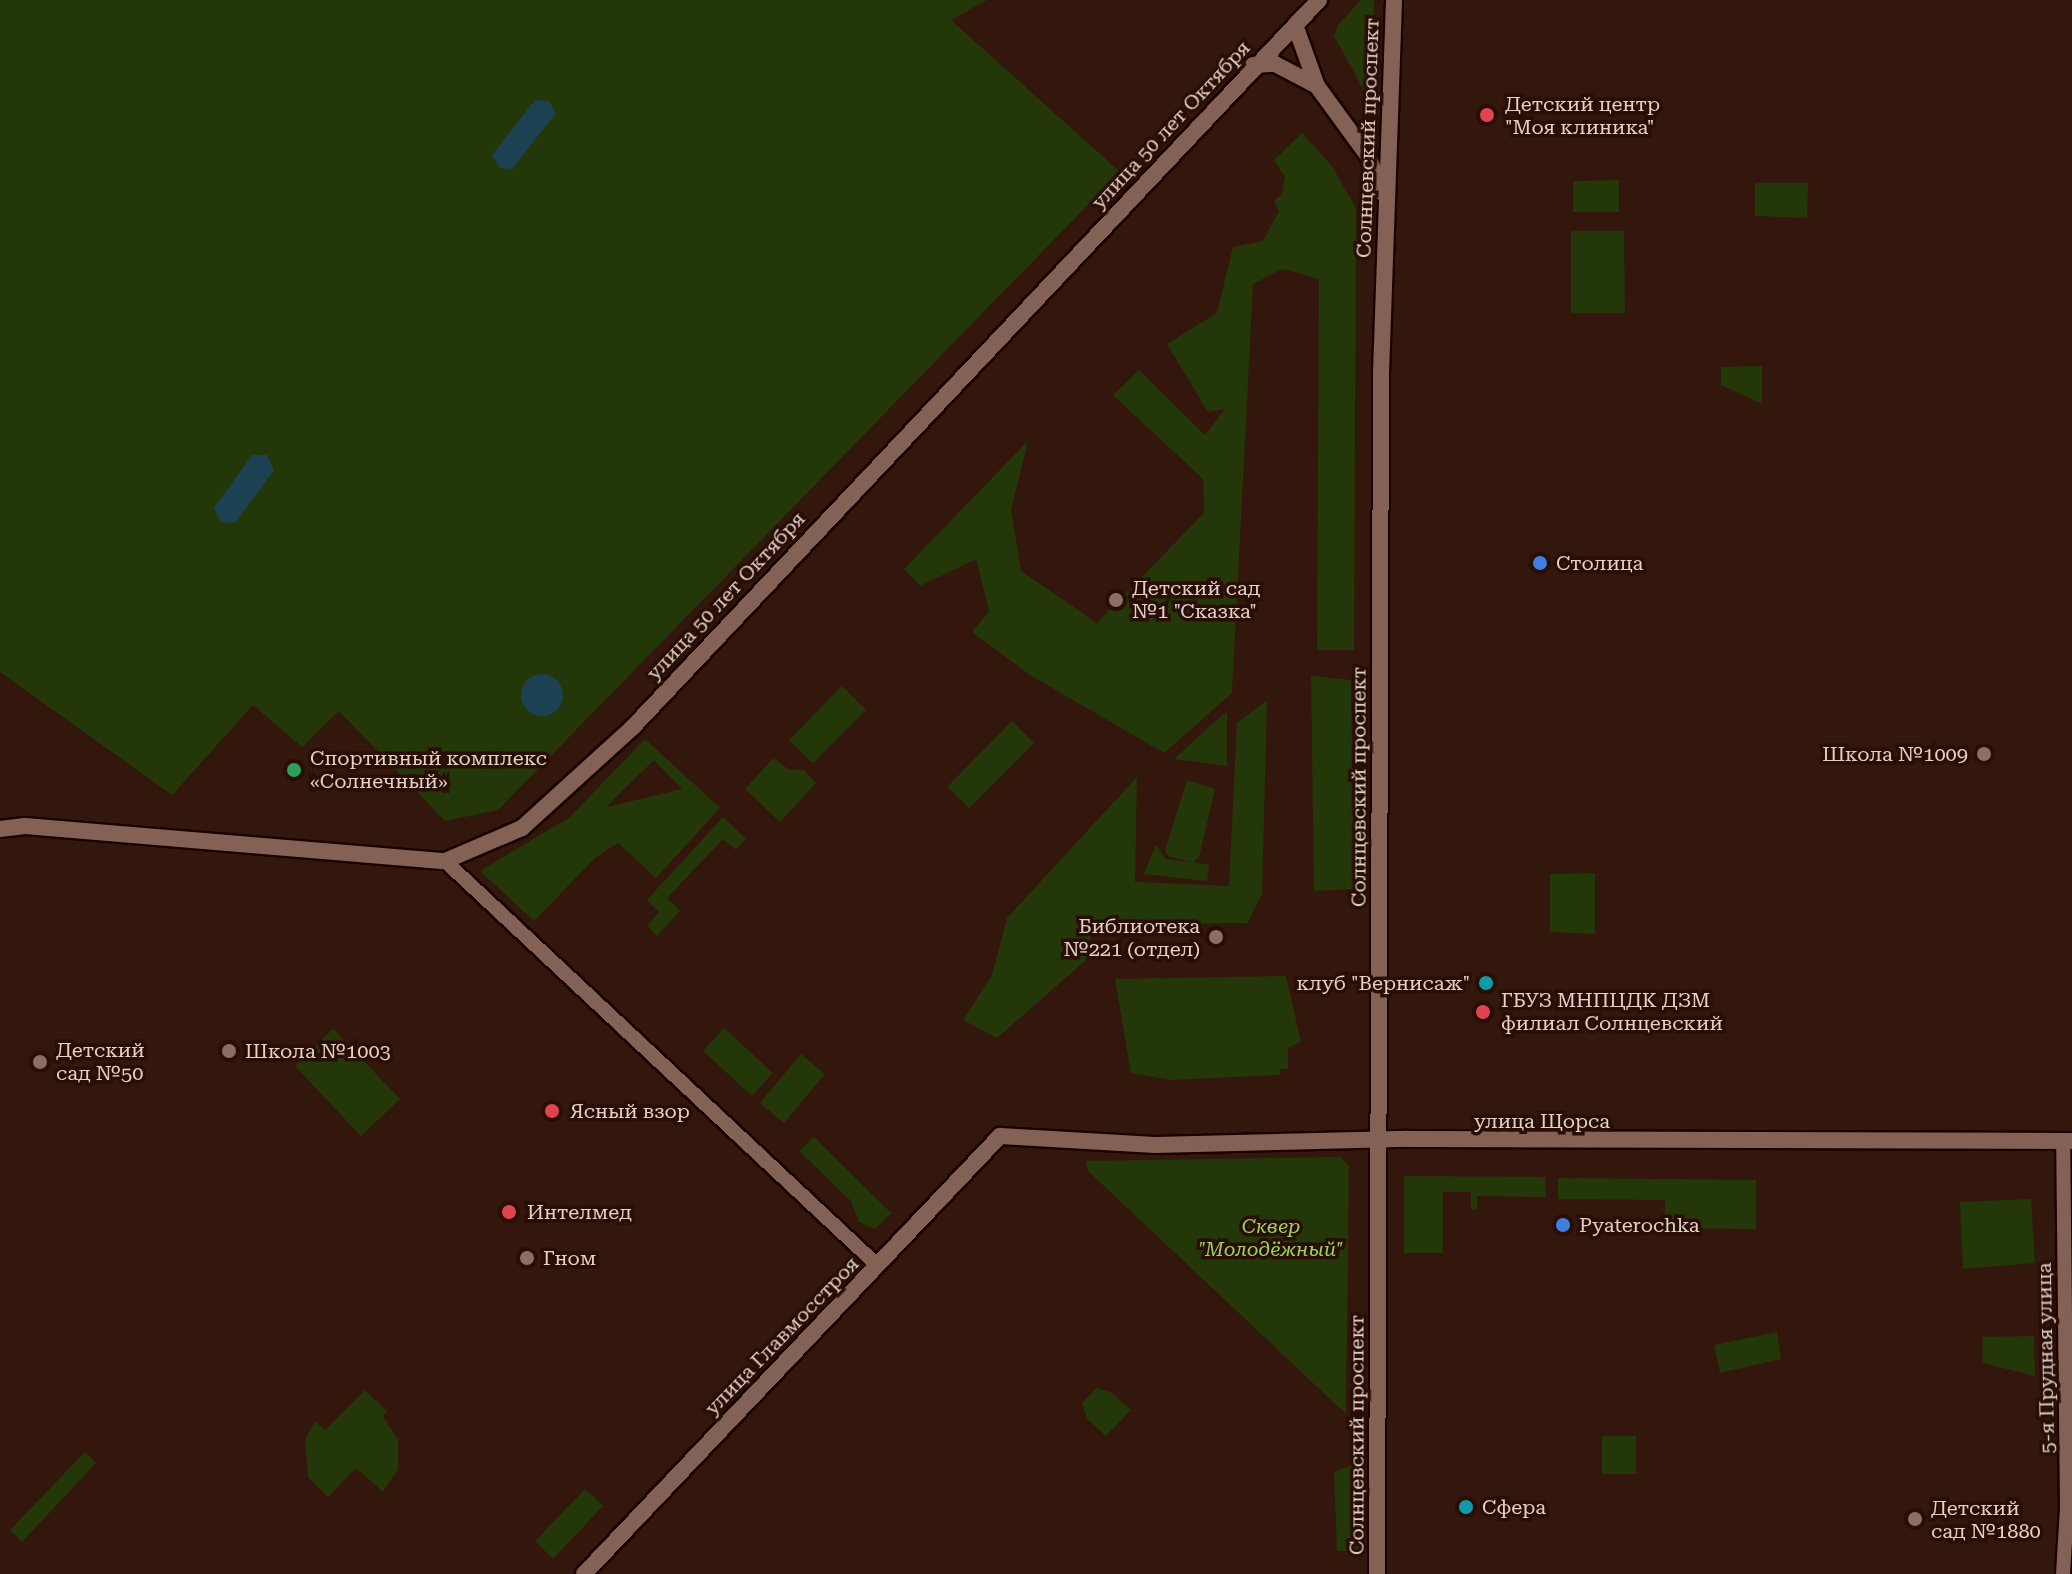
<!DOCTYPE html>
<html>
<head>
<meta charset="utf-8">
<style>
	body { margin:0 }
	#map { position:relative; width:2072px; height:1574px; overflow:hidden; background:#33170d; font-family:"Roboto Serif",serif }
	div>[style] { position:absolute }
	.green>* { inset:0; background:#243709 }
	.water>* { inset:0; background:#1c4152 }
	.round { border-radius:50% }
	.roads { filter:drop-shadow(2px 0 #190200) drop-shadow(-2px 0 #190200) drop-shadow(0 2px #190200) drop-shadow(0 -2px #190200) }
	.minor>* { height:14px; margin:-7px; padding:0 7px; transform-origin:7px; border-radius:7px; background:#836155 }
	.tertiary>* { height:16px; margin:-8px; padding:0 8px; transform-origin:8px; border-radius:8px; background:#836155 }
	.dots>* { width:22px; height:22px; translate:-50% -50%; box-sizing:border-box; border:4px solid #280e05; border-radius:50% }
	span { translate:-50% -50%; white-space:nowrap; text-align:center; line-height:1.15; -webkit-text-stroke:7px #280e05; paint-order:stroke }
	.poi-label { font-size:20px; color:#e4d0c9 }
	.left { translate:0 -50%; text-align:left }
	.right { translate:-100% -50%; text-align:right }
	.street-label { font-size:20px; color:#e4d0c9 }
	.park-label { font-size:20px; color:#9dd25c; font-style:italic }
</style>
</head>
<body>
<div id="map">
	<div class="green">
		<i style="clip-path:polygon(0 0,987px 0,951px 20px,1120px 172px,498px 810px,445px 821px,339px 711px,302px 747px,253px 705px,172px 795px,0 672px)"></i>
		<i style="clip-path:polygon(1361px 0,1374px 0,1371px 93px,1366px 94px,1334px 36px,1338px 25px)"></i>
		<i style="clip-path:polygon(1302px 133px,1332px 166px,1356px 208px,1354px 650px,1317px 650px,1319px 279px,1282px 269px,1253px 284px,1232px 693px,1164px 753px,1030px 675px,972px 632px,989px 611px,976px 559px,920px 586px,904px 569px,1028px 441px,1011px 510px,1021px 571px,1097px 623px,1204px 513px,1203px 479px,1113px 395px,1139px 370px,1205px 435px,1225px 409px,1208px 412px,1167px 344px,1217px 313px,1233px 247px,1263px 241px,1279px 211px,1274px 201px,1282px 194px,1285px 177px,1274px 160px)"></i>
		<i style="clip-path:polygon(1619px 180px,1619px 212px,1573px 212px,1573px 181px)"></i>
		<i style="clip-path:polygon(1755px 183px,1808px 183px,1807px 218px,1755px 216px)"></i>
		<i style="clip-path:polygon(1571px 231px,1624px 231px,1625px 313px,1571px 313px)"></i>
		<i style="clip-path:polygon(1762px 366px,1762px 404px,1721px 385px,1721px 367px)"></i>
		<i style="clip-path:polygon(1311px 676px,1351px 680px,1354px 889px,1314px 891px)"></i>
		<i style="clip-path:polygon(842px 686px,866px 710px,813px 763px,789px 740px)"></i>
		<i style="clip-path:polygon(1267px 700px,1262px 893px,1248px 923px,1094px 925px,1086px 960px,997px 1038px,963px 1020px,992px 975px,1007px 918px,1137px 777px,1135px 882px,1229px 886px,1237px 723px)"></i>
		<i style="clip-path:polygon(1227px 712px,1227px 766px,1174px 759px,1222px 715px)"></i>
		<i style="clip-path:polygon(1012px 721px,1034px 743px,969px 808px,947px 787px)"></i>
		<i style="clip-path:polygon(evenodd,645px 739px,720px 808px,656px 878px,618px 843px,595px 858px,534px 921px,480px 871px,570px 817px,645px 739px,654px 760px,682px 789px,607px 807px,607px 806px,654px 760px)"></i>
		<i style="clip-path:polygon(773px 758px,788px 769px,804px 770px,816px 783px,780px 822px,745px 789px)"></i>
		<i style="clip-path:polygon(1187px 780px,1215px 789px,1199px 857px,1193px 862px,1209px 865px,1207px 881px,1144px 874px,1156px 845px,1166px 859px,1191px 862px,1168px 856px,1165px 850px)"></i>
		<i style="clip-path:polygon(723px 817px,746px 839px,736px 850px,723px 839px,667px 898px,680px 911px,657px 936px,647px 926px,659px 912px,647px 900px)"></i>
		<i style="clip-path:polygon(1595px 873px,1595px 934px,1550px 932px,1550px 874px)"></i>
		<i style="clip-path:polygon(1286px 976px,1301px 1042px,1288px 1048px,1288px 1069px,1280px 1069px,1280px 1075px,1171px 1080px,1131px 1073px,1115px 979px)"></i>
		<i style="clip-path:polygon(724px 1028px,773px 1073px,752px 1096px,703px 1051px)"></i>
		<i style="clip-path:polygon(333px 1029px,400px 1099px,361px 1136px,295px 1066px)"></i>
		<i style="clip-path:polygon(801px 1054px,825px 1074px,784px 1123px,760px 1103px)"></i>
		<i style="clip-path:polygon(814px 1137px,891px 1213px,875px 1229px,859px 1222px,851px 1201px,799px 1151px)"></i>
		<i style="clip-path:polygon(1340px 1157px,1349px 1166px,1346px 1414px,1088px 1171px,1086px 1161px)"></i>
		<i style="clip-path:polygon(1404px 1176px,1545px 1177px,1546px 1197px,1477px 1196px,1477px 1209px,1471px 1210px,1471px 1192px,1443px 1192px,1443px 1253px,1404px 1253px)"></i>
		<i style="clip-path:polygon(1558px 1178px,1756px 1180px,1756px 1229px,1665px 1228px,1665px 1200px,1558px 1199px)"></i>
		<i style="clip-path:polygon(2031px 1199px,2035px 1263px,1963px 1269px,1960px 1202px)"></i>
		<i style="clip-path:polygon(1777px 1332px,1781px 1359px,1720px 1373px,1714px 1345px)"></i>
		<i style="clip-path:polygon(2034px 1336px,2035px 1376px,1983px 1363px,1982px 1337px)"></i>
		<i style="clip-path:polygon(1096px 1388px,1111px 1392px,1131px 1410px,1106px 1436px,1087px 1419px,1082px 1403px)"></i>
		<i style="clip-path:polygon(365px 1390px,387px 1411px,383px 1416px,398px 1440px,398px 1469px,383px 1492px,356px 1468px,328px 1497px,308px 1477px,305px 1440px,315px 1421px,325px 1430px)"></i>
		<i style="clip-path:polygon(1602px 1436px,1636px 1436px,1636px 1474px,1602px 1474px)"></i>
		<i style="clip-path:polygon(85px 1452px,96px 1463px,22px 1542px,10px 1530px)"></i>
		<i style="clip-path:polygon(1355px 1464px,1364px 1475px,1366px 1550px,1337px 1551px,1334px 1472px)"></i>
		<i style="clip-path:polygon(585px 1489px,603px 1506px,553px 1559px,535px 1541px)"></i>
	</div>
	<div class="water">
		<i style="clip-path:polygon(535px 100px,549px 101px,556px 113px,512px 169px,500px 168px,492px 155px)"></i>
		<i style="clip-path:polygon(252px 455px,267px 455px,274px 470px,235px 523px,221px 522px,214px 508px)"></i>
		<i class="round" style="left:521px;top:674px;width:42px;height:42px"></i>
	</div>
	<div class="roads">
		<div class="minor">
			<i style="left:445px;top:861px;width:591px;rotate:43.08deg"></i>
			<i style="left:2063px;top:1574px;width:65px;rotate:-86.5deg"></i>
			<i style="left:2067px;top:1509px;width:368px;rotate:-90.6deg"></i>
		</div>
		<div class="tertiary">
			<i style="left:1295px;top:25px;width:65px;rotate:70.2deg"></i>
			<i style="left:1317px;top:86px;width:87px;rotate:53.9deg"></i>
			<i style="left:1368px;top:156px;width:39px;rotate:69deg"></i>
			<i style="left:1253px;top:65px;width:22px;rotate:-3deg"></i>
			<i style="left:1275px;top:64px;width:47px;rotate:27.6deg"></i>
			<i style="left:0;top:829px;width:25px;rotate:-7deg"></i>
			<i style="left:25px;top:826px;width:421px;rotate:4.8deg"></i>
			<i style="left:445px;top:861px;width:84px;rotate:-23.2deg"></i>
			<i style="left:522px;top:828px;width:149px;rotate:-42.3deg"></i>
			<i style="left:632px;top:728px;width:1001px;rotate:-46.66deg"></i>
			<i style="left:584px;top:1574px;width:604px;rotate:-46.48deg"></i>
			<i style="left:1000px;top:1136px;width:155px;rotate:3.3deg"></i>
			<i style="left:1155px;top:1145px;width:253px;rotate:-1.4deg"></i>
			<i style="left:1408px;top:1139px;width:664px;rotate:0.17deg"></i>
			<i style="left:1377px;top:1574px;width:1201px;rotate:-89.81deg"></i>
			<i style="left:1381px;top:373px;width:373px;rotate:-88deg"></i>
		</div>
	</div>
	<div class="dots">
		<i style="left:1487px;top:115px;background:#e0444e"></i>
		<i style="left:1540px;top:563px;background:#3f7fe0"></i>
		<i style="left:1116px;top:600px;background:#8d6e63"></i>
		<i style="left:1984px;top:754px;background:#8d6e63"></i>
		<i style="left:294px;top:770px;background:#2e9e5b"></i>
		<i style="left:1216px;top:937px;background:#8d6e63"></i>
		<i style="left:1486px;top:983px;background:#0f9aa8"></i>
		<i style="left:1483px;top:1012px;background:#e0444e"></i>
		<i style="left:229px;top:1051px;background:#8d6e63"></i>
		<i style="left:40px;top:1062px;background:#8d6e63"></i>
		<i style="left:552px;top:1111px;background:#e0444e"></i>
		<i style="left:509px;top:1212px;background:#e0444e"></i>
		<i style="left:1563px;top:1225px;background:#3f7fe0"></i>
		<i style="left:527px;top:1258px;background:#8d6e63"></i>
		<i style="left:1466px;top:1507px;background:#0f9aa8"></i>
		<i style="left:1915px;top:1519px;background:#8d6e63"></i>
	</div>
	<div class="poi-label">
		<span class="left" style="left:1505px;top:116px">Детский центр<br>"Моя клиника"</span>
		<span class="left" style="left:1556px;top:563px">Столица</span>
		<span class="left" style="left:1132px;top:600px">Детский сад<br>№1 "Сказка"</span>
		<span class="right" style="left:1968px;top:754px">Школа №1009</span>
		<span class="left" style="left:310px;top:770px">Спортивный комплекс<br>«Солнечный»</span>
		<span class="right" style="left:1200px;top:938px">Библиотека<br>№221 (отдел)</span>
		<span class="right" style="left:1470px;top:983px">клуб "Вернисаж"</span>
		<span class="left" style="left:1501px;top:1012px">ГБУЗ МНПЦДК ДЗМ<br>филиал Солнцевский</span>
		<span class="left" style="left:56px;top:1062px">Детский<br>сад №50</span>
		<span class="left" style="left:245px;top:1051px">Школа №1003</span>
		<span class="left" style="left:570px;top:1111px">Ясный взор</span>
		<span class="left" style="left:527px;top:1212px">Интелмед</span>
		<span class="left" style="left:1579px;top:1225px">Pyaterochka</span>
		<span class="left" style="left:543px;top:1258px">Гном</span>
		<span class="left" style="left:1482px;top:1507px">Сфера</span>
		<span class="left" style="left:1931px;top:1520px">Детский<br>сад №1880</span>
	</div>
	<div class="street-label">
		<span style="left:1171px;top:125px;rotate:-47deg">улица 50 лет Октября</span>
		<span style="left:1368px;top:138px;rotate:-88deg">Солнцевский проспект</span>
		<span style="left:726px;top:596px;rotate:-47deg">улица 50 лет Октября</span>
		<span style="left:1359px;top:787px;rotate:-90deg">Солнцевский проспект</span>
		<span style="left:1542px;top:1121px">улица Щорса</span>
		<span style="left:782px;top:1336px;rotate:-46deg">улица Главмосстроя</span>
		<span style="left:2046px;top:1358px;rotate:-91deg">5-я Прудная улица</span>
		<span style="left:1357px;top:1435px;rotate:-90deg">Солнцевский проспект</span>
	</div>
	<div class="park-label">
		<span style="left:1271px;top:1238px">Сквер<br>"Молодёжный"</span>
	</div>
</div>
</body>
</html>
